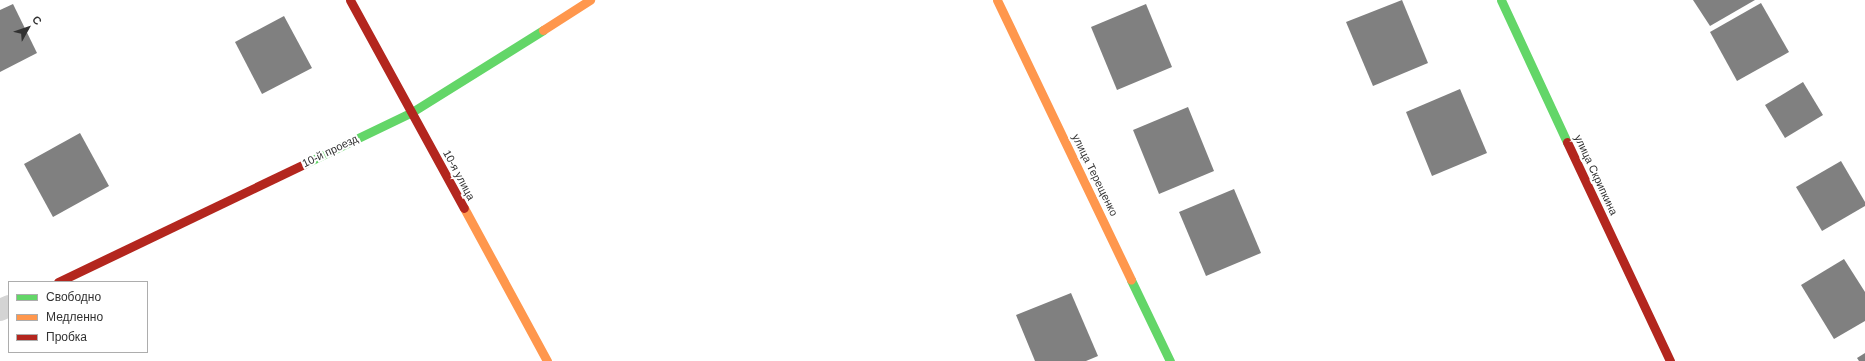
<!DOCTYPE html>
<html>
<head>
<meta charset="utf-8">
<style>
	body { margin:0 }
	#map { position:relative; width:1865px; height:361px; overflow:hidden; background:#fff; font-family:Arial,sans-serif }
	div>[style] { position:absolute }
	.building>* { inset:0; background:#808080 }
	.street>* { height:22px; margin:-11px; padding:0 11px; transform-origin:11px; border-radius:11px; background:#d4d4d4 }
	.fast>* { height:9px; margin:-4.5px; padding:0 4.5px; transform-origin:4.5px; border-radius:4.5px; background:#63d668 }
	.slow>* { height:9px; margin:-4.5px; padding:0 4.5px; transform-origin:4.5px; border-radius:4.5px; background:#ff974d }
	.jam>* { height:9px; margin:-4.5px; padding:0 4.5px; transform-origin:4.5px; border-radius:4.5px; background:#b3261e }
	span { translate:-50% -50%; white-space:nowrap; text-align:center; line-height:1.15; -webkit-text-stroke:4px #fff; paint-order:stroke }
	.street-label { font-size:11px; color:#323232 }
	.legend { position:absolute; left:8px; top:281px; width:140px; height:72px; box-sizing:border-box; background:#fff; border:1px solid #adadad; margin:0; padding:5px 7px; list-style:none; font-size:12px; color:#323232 }
	.legend li { display:flex; align-items:center; gap:8px; height:20px }
	.legend b { width:20px; border:1px solid #adadad }
	.north { position:absolute; left:8px; top:8px; width:40px; height:40px; -webkit-text-stroke:3px #fff; paint-order:stroke; rotate:50deg; font-size:11px; font-weight:700; line-height:16px; text-align:center; color:#323232 }
	.north::after { content:''; display:block; margin:auto; width:14px; height:18px; background:#323232; clip-path:polygon(50% 0,100% 100%,50% 72%,0 100%) }
</style>
</head>
<body>
<div id="map">
	<div class="building">
		<i style="clip-path:polygon(1402px 0,1428px 63px,1373px 86px,1346px 22px)"></i>
		<i style="clip-path:polygon(1693px 0,1755px 0,1710px 26px)"></i>
		<i style="clip-path:polygon(1761px 3px,1789px 52px,1737px 81px,1710px 32px)"></i>
		<i style="clip-path:polygon(13px 4px,37px 53px,0 72px,0 10px)"></i>
		<i style="clip-path:polygon(1146px 4px,1172px 67px,1117px 90px,1091px 27px)"></i>
		<i style="clip-path:polygon(284px 16px,312px 68px,262px 94px,235px 42px)"></i>
		<i style="clip-path:polygon(1803px 82px,1823px 115px,1785px 138px,1765px 105px)"></i>
		<i style="clip-path:polygon(1460px 89px,1487px 153px,1432px 176px,1406px 112px)"></i>
		<i style="clip-path:polygon(1188px 107px,1214px 171px,1159px 194px,1133px 130px)"></i>
		<i style="clip-path:polygon(80px 133px,109px 186px,53px 217px,24px 164px)"></i>
		<i style="clip-path:polygon(1841px 161px,1865px 202px,1865px 206px,1822px 231px,1796px 187px)"></i>
		<i style="clip-path:polygon(1234px 189px,1261px 253px,1206px 276px,1179px 212px)"></i>
		<i style="clip-path:polygon(1844px 259px,1865px 292px,1865px 321px,1834px 339px,1801px 285px)"></i>
		<i style="clip-path:polygon(1071px 293px,1098px 356px,1086px 361px,1035px 361px,1016px 315px)"></i>
		<i style="clip-path:polygon(1865px 353px,1865px 361px,1859px 361px,1857px 358px)"></i>
	</div>
	<div class="street">
		<i style="left:0;top:310px;width:10px;rotate:-24deg"></i>
	</div>
	<div class="fast">
		<i style="left:1501px;top:0;width:157px;rotate:65.1deg"></i>
		<i style="left:304px;top:164px;width:120px;rotate:-25.7deg"></i>
		<i style="left:412px;top:112px;width:155px;rotate:-32deg"></i>
		<i style="left:1131px;top:280px;width:90px;rotate:64.3deg"></i>
	</div>
	<div class="slow">
		<i style="left:997px;top:0;width:310px;rotate:64.4deg"></i>
		<i style="left:543px;top:30px;width:56px;rotate:-32.6deg"></i>
		<i style="left:464px;top:208px;width:174px;rotate:61.5deg"></i>
	</div>
	<div class="jam">
		<i style="left:350px;top:0;width:237px;rotate:61.3deg"></i>
		<i style="left:1567px;top:142px;width:242px;rotate:64.8deg"></i>
		<i style="left:58px;top:282px;width:273px;rotate:-25.6deg"></i>
	</div>
	<div class="street-label">
		<span style="left:330px;top:151px;rotate:-26deg">10-й проезд</span>
		<span style="left:459px;top:175px;rotate:62deg">10-я улица</span>
		<span style="left:1095px;top:175px;rotate:64deg">улица Терещенко</span>
		<span style="left:1596px;top:175px;rotate:65deg">улица Скрипкина</span>
	</div>
	<ul class="legend">
	<li><b style="height:5px;background:#63d668"></b>Свободно</li>
	<li><b style="height:5px;background:#ff974d"></b>Медленно</li>
	<li><b style="height:5px;background:#b3261e"></b>Пробка</li>
	</ul>
	<div class="north">С</div>
</div>
</body>
</html>
